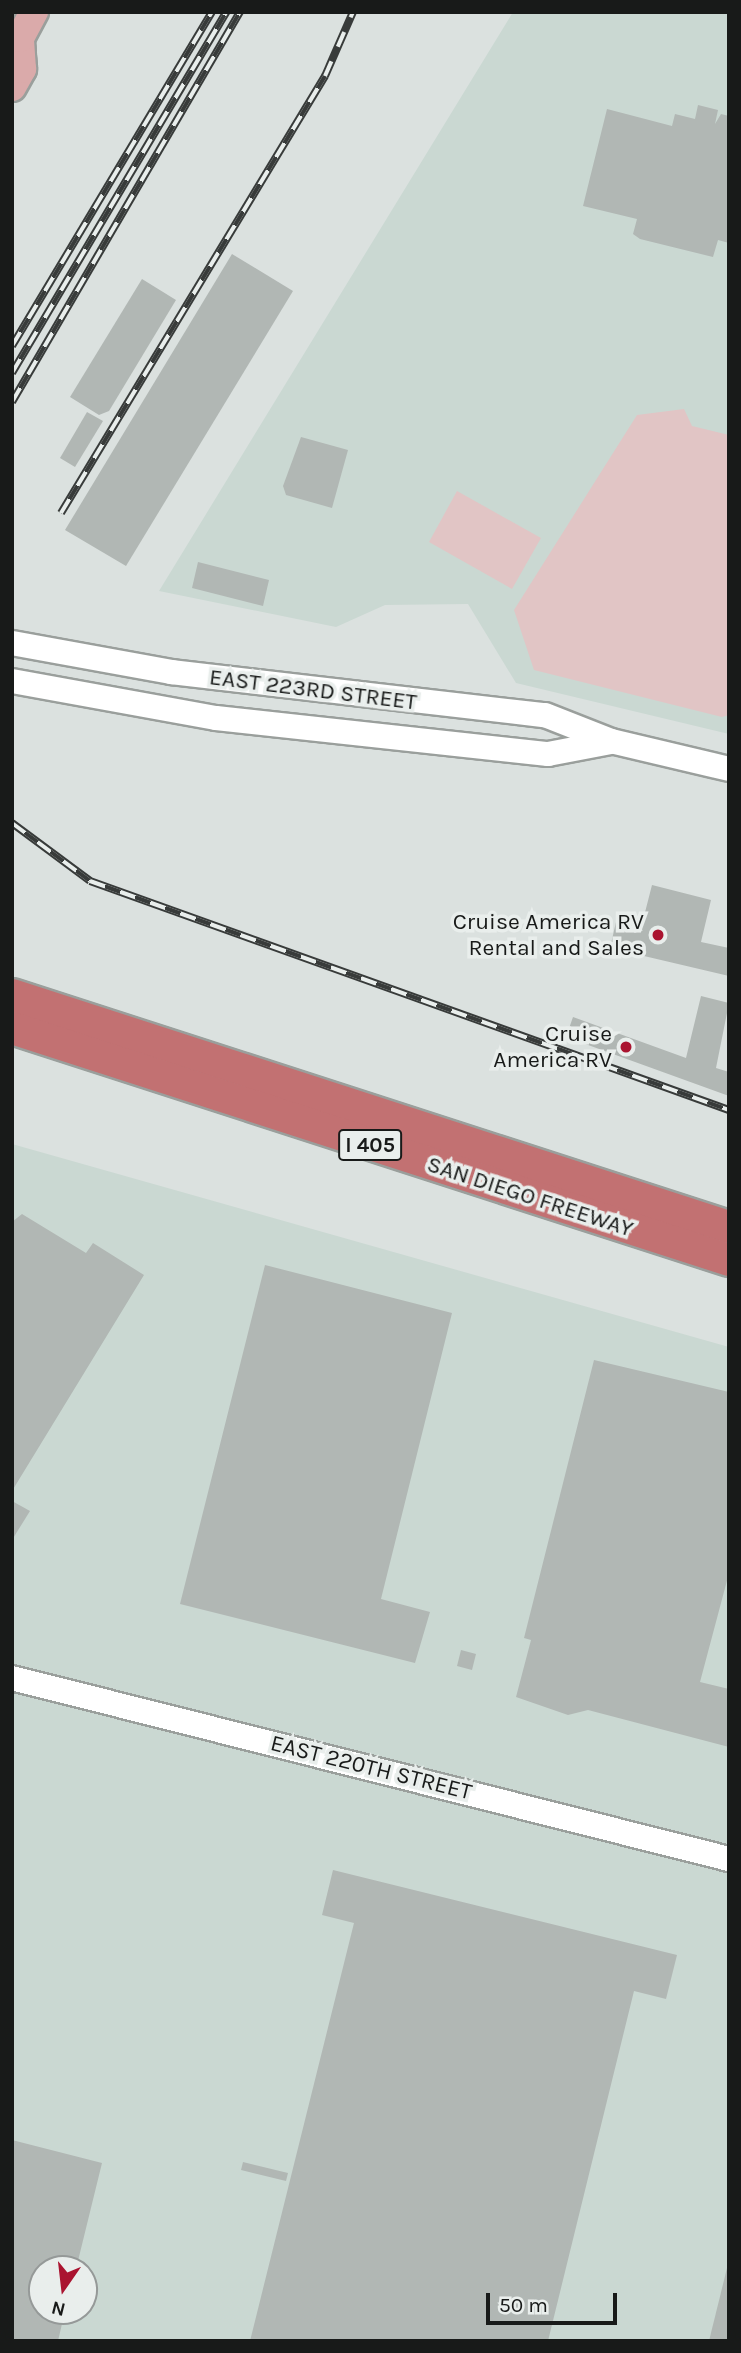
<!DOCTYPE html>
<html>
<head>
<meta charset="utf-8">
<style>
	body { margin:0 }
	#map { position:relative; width:741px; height:2353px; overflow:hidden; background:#dbe1df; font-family:Karla,sans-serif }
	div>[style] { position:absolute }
	.built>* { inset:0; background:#cad8d2 }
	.green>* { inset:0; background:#e1c5c5 }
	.building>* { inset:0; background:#b1b7b4 }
	.roads { filter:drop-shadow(2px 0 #9a9f9c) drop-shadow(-2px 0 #9a9f9c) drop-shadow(0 2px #9a9f9c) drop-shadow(0 -2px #9a9f9c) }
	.secondary>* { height:24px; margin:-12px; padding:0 12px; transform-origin:12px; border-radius:12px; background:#fff }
	.primary>* { height:28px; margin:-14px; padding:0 14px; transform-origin:14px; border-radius:14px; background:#daaaaa }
	.highway>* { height:32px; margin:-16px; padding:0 16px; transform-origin:16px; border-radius:16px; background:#c27172 }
	.rail>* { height:8px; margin-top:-4px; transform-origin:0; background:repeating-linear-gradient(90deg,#e9eeec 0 16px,#383b3a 0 32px); box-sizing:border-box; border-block:2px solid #383b3a }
	.dots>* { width:19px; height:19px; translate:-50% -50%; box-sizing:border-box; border:4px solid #e9eeec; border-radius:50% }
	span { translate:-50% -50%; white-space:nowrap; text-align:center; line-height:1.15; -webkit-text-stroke:7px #e9eeec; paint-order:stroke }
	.shield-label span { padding:2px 5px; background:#e9eeec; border:2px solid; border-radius:5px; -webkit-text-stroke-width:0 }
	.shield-label { font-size:21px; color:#181a19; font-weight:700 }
	.street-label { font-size:23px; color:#181a19 }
	.poi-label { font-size:23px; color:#181a19 }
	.right { translate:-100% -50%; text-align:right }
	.frame { position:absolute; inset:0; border:14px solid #181a19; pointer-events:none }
	.north { position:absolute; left:28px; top:2255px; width:70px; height:70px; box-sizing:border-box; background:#e9eeec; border:2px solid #959998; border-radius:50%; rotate:194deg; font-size:19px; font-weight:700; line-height:28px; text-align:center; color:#181a19 }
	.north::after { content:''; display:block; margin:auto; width:24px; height:32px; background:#aa1430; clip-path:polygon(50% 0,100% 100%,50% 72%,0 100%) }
	.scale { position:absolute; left:486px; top:2293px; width:131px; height:32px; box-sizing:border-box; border:4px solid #181a19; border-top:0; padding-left:9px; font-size:21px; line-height:24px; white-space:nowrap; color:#181a19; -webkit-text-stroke:5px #e9eeec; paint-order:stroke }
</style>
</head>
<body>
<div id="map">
	<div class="built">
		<i style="clip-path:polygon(513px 12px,729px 12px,729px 734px,516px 683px,468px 604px,385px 605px,336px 627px,159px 591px)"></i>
		<i style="clip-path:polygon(evenodd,12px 1144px,729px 1347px,729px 2341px,12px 2341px,12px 1144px,42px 2269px,84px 2269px,84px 2311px,42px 2311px,42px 2269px)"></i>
	</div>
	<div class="green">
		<i style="clip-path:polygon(684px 409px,692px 426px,729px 435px,729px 715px,722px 717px,534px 670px,514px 610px,637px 415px)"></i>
		<i style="clip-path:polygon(457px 491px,541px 538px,512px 589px,429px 542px)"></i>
	</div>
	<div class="building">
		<i style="clip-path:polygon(698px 105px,718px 110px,715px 124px,721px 114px,729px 116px,729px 243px,718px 240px,713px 257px,640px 239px,633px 234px,637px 219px,583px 206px,607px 109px,672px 126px,675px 114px,695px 119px)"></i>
		<i style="clip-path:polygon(232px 254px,293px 291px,126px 566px,65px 530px)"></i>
		<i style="clip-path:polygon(142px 279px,176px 300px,109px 411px,99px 415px,70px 397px)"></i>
		<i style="clip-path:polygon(87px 412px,103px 421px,75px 467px,60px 458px)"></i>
		<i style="clip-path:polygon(301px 437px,348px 450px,332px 508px,286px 495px,283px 486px)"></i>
		<i style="clip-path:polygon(198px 562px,269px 580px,263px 606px,192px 588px)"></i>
		<i style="clip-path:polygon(652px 885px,711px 900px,701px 942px,729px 948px,729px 976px,610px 948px,616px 922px,641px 928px)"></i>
		<i style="clip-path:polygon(701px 996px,729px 1003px,716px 1068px,729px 1072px,729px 1096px,566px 1037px,573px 1017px,686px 1058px)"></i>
		<i style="clip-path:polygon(22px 1214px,86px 1253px,93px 1243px,144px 1275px,12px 1491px,12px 1222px)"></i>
		<i style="clip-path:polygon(265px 1265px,452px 1313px,381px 1599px,430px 1612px,415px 1663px,180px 1604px)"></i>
		<i style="clip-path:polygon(594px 1360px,729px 1392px,729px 1573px,700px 1682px,729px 1689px,729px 1747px,588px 1710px,568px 1715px,516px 1697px,531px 1640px,524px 1638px)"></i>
		<i style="clip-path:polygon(12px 1501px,30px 1511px,12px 1540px)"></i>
		<i style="clip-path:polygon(461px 1650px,476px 1654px,472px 1670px,457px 1666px)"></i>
		<i style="clip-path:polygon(333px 1870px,677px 1955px,666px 1999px,634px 1991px,548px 2341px,250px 2341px,354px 1923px,322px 1915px)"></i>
		<i style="clip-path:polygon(12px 2140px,102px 2163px,76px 2269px,42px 2269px,42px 2311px,65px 2311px,58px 2341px,12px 2341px)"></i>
		<i style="clip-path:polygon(243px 2162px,288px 2173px,286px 2181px,241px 2170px)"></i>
		<i style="clip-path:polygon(728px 2264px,729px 2341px,709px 2341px)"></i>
	</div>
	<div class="roads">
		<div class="secondary">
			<i style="left:12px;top:643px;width:162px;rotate:10.3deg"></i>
			<i style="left:171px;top:672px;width:376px;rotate:6.6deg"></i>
			<i style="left:545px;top:715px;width:71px;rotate:21.5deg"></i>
			<i style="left:611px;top:741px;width:121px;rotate:13.3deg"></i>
			<i style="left:12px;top:681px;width:207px;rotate:10.3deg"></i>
			<i style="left:216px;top:718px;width:334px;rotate:6.2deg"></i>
			<i style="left:548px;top:754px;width:64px;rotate:-10.8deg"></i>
			<i style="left:12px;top:1678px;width:739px;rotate:14.17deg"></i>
		</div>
		<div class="primary">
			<i style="left:12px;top:87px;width:21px;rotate:-61deg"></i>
			<i style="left:22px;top:69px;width:31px;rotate:-94deg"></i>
			<i style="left:20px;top:38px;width:30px;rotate:-62deg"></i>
		</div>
		<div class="highway">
			<i style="left:12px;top:995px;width:754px;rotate:17.93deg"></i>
			<i style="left:12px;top:1028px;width:754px;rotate:17.93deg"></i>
		</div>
	</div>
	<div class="rail">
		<i style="left:12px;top:346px;width:389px;rotate:-59.1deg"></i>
		<i style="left:12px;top:373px;width:420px;rotate:-59.3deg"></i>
		<i style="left:12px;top:402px;width:452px;rotate:-59.7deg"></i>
		<i style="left:61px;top:513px;width:511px;rotate:-58.86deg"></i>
		<i style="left:325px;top:76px;width:70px;rotate:-66.4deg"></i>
		<i style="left:12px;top:823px;width:97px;rotate:36.6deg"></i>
		<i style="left:90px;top:881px;width:679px;rotate:19.72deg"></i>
	</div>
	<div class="dots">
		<i style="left:658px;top:935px;background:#aa1430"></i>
		<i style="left:626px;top:1047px;background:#aa1430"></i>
	</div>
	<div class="shield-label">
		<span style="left:370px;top:1145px">I 405</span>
	</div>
	<div class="street-label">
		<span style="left:313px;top:690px;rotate:7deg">EAST 223RD STREET</span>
		<span style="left:530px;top:1197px;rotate:18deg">SAN DIEGO FREEWAY</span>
		<span style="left:371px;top:1768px;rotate:14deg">EAST 220TH STREET</span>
	</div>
	<div class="poi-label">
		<span class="right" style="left:644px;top:935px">Cruise America RV<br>Rental and Sales</span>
		<span class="right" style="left:612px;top:1047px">Cruise<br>America RV</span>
	</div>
	<div class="frame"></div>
	<div class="north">N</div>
	<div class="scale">50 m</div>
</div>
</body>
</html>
